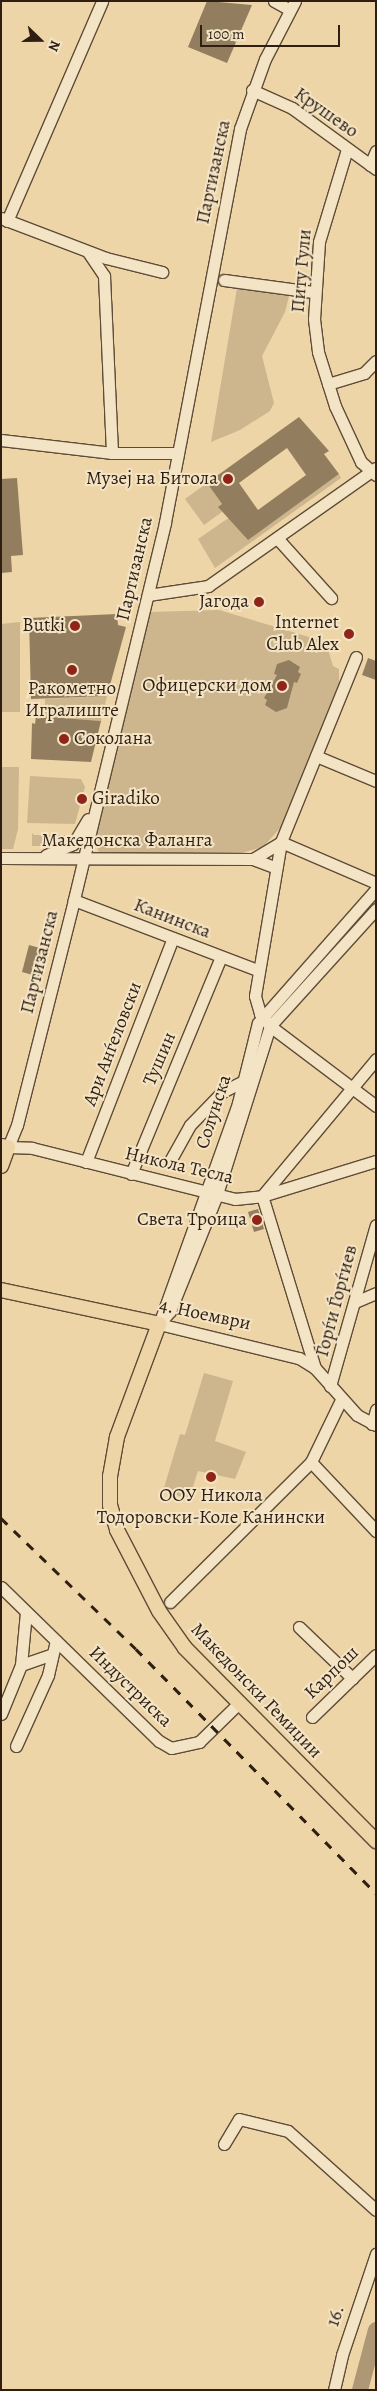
<!DOCTYPE html>
<html>
<head>
<meta charset="utf-8">
<style>
	body { margin:0 }
	#map { position:relative; width:377px; height:2391px; overflow:hidden; background:#eed5a7; font-family:Alegreya,serif }
	div>[style] { position:absolute }
	.green>* { inset:0; background:#cdb68e }
	.river>* { height:16px; margin:-8px; padding:0 8px; transform-origin:8px; border-radius:8px; background:#ad9774 }
	.building>* { inset:0; background:#927e5f }
	.roads { filter:drop-shadow(1px 0 #5e4c37) drop-shadow(-1px 0 #5e4c37) drop-shadow(0 1px #5e4c37) drop-shadow(0 -1px #5e4c37) }
	.minor>* { height:11px; margin:-5.5px; padding:0 5.5px; transform-origin:5.5px; border-radius:5.5px; background:#f4e4c6 }
	.major>* { height:14px; margin:-7px; padding:0 7px; transform-origin:7px; border-radius:7px; background:#eed5a7 }
	.rail>* { height:2.5px; margin-top:-1.25px; transform-origin:0; background:repeating-linear-gradient(90deg,#2e1f12 0 9px,transparent 0 18px) }
	.dots>* { width:14px; height:14px; translate:-50% -50%; box-sizing:border-box; border:2px solid #f4e4c6; border-radius:50% }
	span { translate:-50% -50%; white-space:nowrap; text-align:center; line-height:1.15; -webkit-text-stroke:4px #f4e4c6; paint-order:stroke }
	.street-label { font-size:19px; color:#2e1f12 }
	.poi-label { font-size:19px; color:#2e1f12 }
	.right { translate:-100% -50%; text-align:right }
	.left { translate:0 -50%; text-align:left }
	.frame { position:absolute; inset:0; border:2px solid #2e1f12; pointer-events:none }
	.north { position:absolute; left:15px; top:15px; width:50px; height:50px; -webkit-text-stroke:4px #f4e4c6; paint-order:stroke; rotate:112deg; font-size:14px; font-weight:700; line-height:20px; text-align:center; color:#2e1f12 }
	.north::after { content:''; display:block; margin:auto; width:18px; height:22px; background:#2e1f12; clip-path:polygon(50% 0,100% 100%,50% 72%,0 100%) }
	.scale { position:absolute; left:200px; top:25px; width:140px; height:22px; box-sizing:border-box; border:2px solid #2e1f12; border-top:0; padding-left:6px; font-size:15px; line-height:18px; white-space:nowrap; color:#2e1f12; -webkit-text-stroke:4px #f4e4c6; paint-order:stroke }
</style>
</head>
<body>
<div id="map">
	<div class="green">
		<i style="clip-path:polygon(237px 288px,289px 296px,285px 312px,262px 356px,274px 403px,270px 411px,240px 430px,211px 442px)"></i>
		<i style="clip-path:polygon(339px 474px,341px 478px,215px 568px,198px 539px,227px 519px,233px 519px,247px 539px)"></i>
		<i style="clip-path:polygon(207px 483px,222px 504px,219px 507px,222px 512px,204px 525px,185px 499px)"></i>
		<i style="clip-path:polygon(219px 610px,319px 640px,327px 646px,333px 666px,339px 669px,339px 684px,282px 826px,263px 847px,241px 853px,99px 852px,94px 840px,100px 808px,149px 612px)"></i>
		<i style="clip-path:polygon(20px 622px,20px 712px,1px 712px,1px 624px)"></i>
		<i style="clip-path:polygon(107px 696px,101px 721px,45px 717px,45px 699px)"></i>
		<i style="clip-path:polygon(1px 767px,19px 767px,18px 829px,13px 849px,1px 849px)"></i>
		<i style="clip-path:polygon(30px 776px,81px 779px,85px 787px,75px 824px,27px 823px)"></i>
		<i style="clip-path:polygon(32px 833px,34px 835px,71px 835px,55px 846px,32px 846px)"></i>
		<i style="clip-path:polygon(204px 1373px,233px 1381px,215px 1441px,246px 1452px,235px 1479px,198px 1471px,189px 1499px,163px 1491px,180px 1434px,185px 1435px)"></i>
	</div>
	<div class="river">
		<i style="left:360px;top:2390px;width:62px;rotate:-75.1deg"></i>
	</div>
	<div class="building">
		<i style="clip-path:polygon(207px 1px,252px 5px,227px 63px,188px 47px)"></i>
		<i style="clip-path:polygon(evenodd,299px 417px,329px 451px,324px 454px,339px 474px,248px 540px,218px 507px,222px 504px,207px 483px,299px 417px,287px 448px,306px 475px,258px 510px,239px 483px,287px 448px)"></i>
		<i style="clip-path:polygon(17px 478px,23px 555px,11px 556px,12px 572px,1px 573px,1px 479px)"></i>
		<i style="clip-path:polygon(117px 614px,118px 625px,126px 627px,107px 696px,31px 699px,29px 618px)"></i>
		<i style="clip-path:polygon(368px 658px,376px 661px,376px 680px,362px 675px)"></i>
		<i style="clip-path:polygon(289px 660px,300px 667px,298px 672px,301px 674px,297px 683px,294px 682px,287px 708px,276px 712px,265px 705px,267px 700px,264px 698px,277px 675px,274px 674px,277px 664px)"></i>
		<i style="clip-path:polygon(36px 716px,101px 721px,91px 762px,31px 759px,32px 723px,35px 724px)"></i>
		<i style="clip-path:polygon(29px 945px,47px 950px,40px 977px,22px 972px)"></i>
		<i style="clip-path:polygon(258px 1209px,264px 1229px,254px 1232px,248px 1212px)"></i>
	</div>
	<div class="roads">
		<div class="minor">
			<i style="left:274px;top:1px;width:18px;rotate:29deg"></i>
			<i style="left:295px;top:1px;width:65px;rotate:117.3deg"></i>
			<i style="left:265px;top:59px;width:74px;rotate:109.7deg"></i>
			<i style="left:240px;top:129px;width:401px;rotate:100.8deg"></i>
			<i style="left:165px;top:523px;width:388px;rotate:103.6deg"></i>
			<i style="left:74px;top:900px;width:232px;rotate:104.2deg"></i>
			<i style="left:17px;top:1125px;width:24px;rotate:112deg"></i>
			<i style="left:8px;top:1147px;width:24px;rotate:2deg"></i>
			<i style="left:32px;top:1148px;width:209px;rotate:14.1deg"></i>
			<i style="left:235px;top:1199px;width:27px;rotate:-6deg"></i>
			<i style="left:262px;top:1196px;width:119px;rotate:-17.1deg"></i>
			<i style="left:252px;top:90px;width:44px;rotate:24.2deg"></i>
			<i style="left:292px;top:108px;width:104px;rotate:36deg"></i>
			<i style="left:347px;top:149px;width:97px;rotate:106.8deg"></i>
			<i style="left:319px;top:242px;width:77px;rotate:93.7deg"></i>
			<i style="left:314px;top:319px;width:33px;rotate:83deg"></i>
			<i style="left:318px;top:352px;width:57px;rotate:72.5deg"></i>
			<i style="left:335px;top:406px;width:62px;rotate:65.1deg"></i>
			<i style="left:361px;top:462px;width:20px;rotate:41deg"></i>
			<i style="left:370px;top:165px;width:15px;rotate:-67deg"></i>
			<i style="left:1px;top:218px;width:112px;rotate:20.9deg"></i>
			<i style="left:106px;top:258px;width:58px;rotate:14deg"></i>
			<i style="left:7px;top:221px;width:240px;rotate:-66.6deg"></i>
			<i style="left:88px;top:252px;width:29px;rotate:56deg"></i>
			<i style="left:104px;top:276px;width:177px;rotate:87.4deg"></i>
			<i style="left:224px;top:280px;width:90px;rotate:7.7deg"></i>
			<i style="left:328px;top:384px;width:38px;rotate:-17deg"></i>
			<i style="left:364px;top:373px;width:17px;rotate:-45deg"></i>
			<i style="left:1px;top:440px;width:112px;rotate:6.7deg"></i>
			<i style="left:112px;top:453px;width:66px"></i>
			<i style="left:277px;top:538px;width:81px;rotate:48deg"></i>
			<i style="left:148px;top:595px;width:61px;rotate:-8.5deg"></i>
			<i style="left:208px;top:586px;width:205px;rotate:-35.1deg"></i>
			<i style="left:356px;top:657px;width:200px;rotate:112.1deg"></i>
			<i style="left:281px;top:842px;width:156px;rotate:99.6deg"></i>
			<i style="left:255px;top:996px;width:19px;rotate:74deg"></i>
			<i style="left:260px;top:1014px;width:16px;rotate:50deg"></i>
			<i style="left:270px;top:1026px;width:133px;rotate:37deg"></i>
			<i style="left:316px;top:756px;width:65px;rotate:22.6deg"></i>
			<i style="left:46px;top:855px;width:29px;rotate:-22deg"></i>
			<i style="left:73px;top:844px;width:29px;rotate:-59deg"></i>
			<i style="left:1px;top:858px;width:252px;rotate:0.2deg"></i>
			<i style="left:253px;top:859px;width:25px;rotate:21deg"></i>
			<i style="left:253px;top:859px;width:33px;rotate:-31deg"></i>
			<i style="left:281px;top:842px;width:103px;rotate:23.3deg"></i>
			<i style="left:74px;top:900px;width:196px;rotate:20.9deg"></i>
			<i style="left:170px;top:1161px;width:41px;rotate:-60.9deg"></i>
			<i style="left:190px;top:1125px;width:46px;rotate:-45.9deg"></i>
			<i style="left:222px;top:1092px;width:25px;rotate:-27deg"></i>
			<i style="left:86px;top:1162px;width:240px;rotate:-68.8deg"></i>
			<i style="left:131px;top:1174px;width:235px;rotate:-67.5deg"></i>
			<i style="left:355px;top:1302px;width:23px;rotate:-23deg"></i>
			<i style="left:160px;top:1323px;width:16px;rotate:-50deg"></i>
			<i style="left:170px;top:1311px;width:123px;rotate:-68deg"></i>
			<i style="left:216px;top:1197px;width:179px;rotate:-72.5deg"></i>
			<i style="left:270px;top:1026px;width:158px;rotate:-47.8deg"></i>
			<i style="left:159px;top:1324px;width:235px;rotate:-70.3deg"></i>
			<i style="left:238px;top:1103px;width:82px;rotate:-76deg"></i>
			<i style="left:258px;top:1023px;width:179px;rotate:-48.6deg"></i>
			<i style="left:159px;top:1324px;width:144px;rotate:13.7deg"></i>
			<i style="left:299px;top:1358px;width:19px;rotate:32deg"></i>
			<i style="left:315px;top:1368px;width:63px;rotate:48.2deg"></i>
			<i style="left:357px;top:1415px;width:21px;rotate:28deg"></i>
			<i style="left:315px;top:1368px;width:180px;rotate:-107.1deg"></i>
			<i style="left:262px;top:1196px;width:178px;rotate:-50.2deg"></i>
			<i style="left:330px;top:1386px;width:167px;rotate:-74.1deg"></i>
			<i style="left:372px;top:1424px;width:15px;rotate:-74deg"></i>
			<i style="left:311px;top:1462px;width:95px;rotate:46.7deg"></i>
			<i style="left:1px;top:1587px;width:221px;rotate:44.3deg"></i>
			<i style="left:159px;top:1741px;width:14px;rotate:30deg"></i>
			<i style="left:171px;top:1748px;width:29px;rotate:-12deg"></i>
			<i style="left:199px;top:1742px;width:56px;rotate:-44.3deg"></i>
			<i style="left:170px;top:1602px;width:199px;rotate:-44.8deg"></i>
			<i style="left:311px;top:1462px;width:69px;rotate:-64.2deg"></i>
			<i style="left:299px;top:1627px;width:74px;rotate:43.9deg"></i>
			<i style="left:21px;top:1665px;width:31px;rotate:-19deg"></i>
			<i style="left:1px;top:1714px;width:53px;rotate:-67.8deg"></i>
			<i style="left:21px;top:1665px;width:53px;rotate:-84.6deg"></i>
			<i style="left:312px;top:1717px;width:89px;rotate:-44.1deg"></i>
			<i style="left:16px;top:1746px;width:78px;rotate:-65.7deg"></i>
			<i style="left:48px;top:1675px;width:35px;rotate:-77deg"></i>
			<i style="left:224px;top:2144px;width:29px;rotate:-59deg"></i>
			<i style="left:239px;top:2119px;width:50px;rotate:13.8deg"></i>
			<i style="left:288px;top:2131px;width:118px;rotate:41.9deg"></i>
			<i style="left:334px;top:2390px;width:36px;rotate:-77deg"></i>
			<i style="left:342px;top:2355px;width:107px;rotate:-71.4deg"></i>
		</div>
		<div class="major">
			<i style="left:1px;top:1146px;width:7px;rotate:8deg"></i>
			<i style="left:8px;top:1147px;width:20px;rotate:110deg"></i>
			<i style="left:1px;top:1290px;width:162px;rotate:12.1deg"></i>
			<i style="left:159px;top:1324px;width:121px;rotate:110.4deg"></i>
			<i style="left:117px;top:1437px;width:40px;rotate:100deg"></i>
			<i style="left:110px;top:1476px;width:29px;rotate:90deg"></i>
			<i style="left:110px;top:1505px;width:26px;rotate:74deg"></i>
			<i style="left:117px;top:1530px;width:91px;rotate:62.6deg"></i>
			<i style="left:159px;top:1611px;width:45px;rotate:54.9deg"></i>
			<i style="left:185px;top:1648px;width:272px;rotate:45.3deg"></i>
		</div>
	</div>
	<div class="rail">
		<i style="left:1px;top:1518px;width:188px;rotate:44.1deg"></i>
		<i style="left:136px;top:1649px;width:342px;rotate:45.5deg"></i>
	</div>
	<div class="dots">
		<i style="left:228px;top:479px;background:#8f2418"></i>
		<i style="left:259px;top:602px;background:#8f2418"></i>
		<i style="left:75px;top:626px;background:#8f2418"></i>
		<i style="left:349px;top:634px;background:#8f2418"></i>
		<i style="left:72px;top:670px;background:#8f2418"></i>
		<i style="left:282px;top:686px;background:#8f2418"></i>
		<i style="left:64px;top:739px;background:#8f2418"></i>
		<i style="left:82px;top:799px;background:#8f2418"></i>
		<i style="left:257px;top:1220px;background:#8f2418"></i>
		<i style="left:211px;top:1477px;background:#8f2418"></i>
	</div>
	<div class="street-label">
		<span style="left:326px;top:113px;rotate:35deg">Крушево</span>
		<span style="left:214px;top:172px;rotate:-78deg">Партизанска</span>
		<span style="left:302px;top:271px;rotate:-85deg">Питу Гули</span>
		<span style="left:135px;top:569px;rotate:-77deg">Партизанска</span>
		<span style="left:127px;top:841px">Македонска Фаланга</span>
		<span style="left:172px;top:919px;rotate:21deg">Канинска</span>
		<span style="left:40px;top:962px;rotate:-76deg">Партизанска</span>
		<span style="left:113px;top:1044px;rotate:-69deg">Ари Анѓеловски</span>
		<span style="left:160px;top:1059px;rotate:-67deg">Тушин</span>
		<span style="left:214px;top:1112px;rotate:-72deg">Солунска</span>
		<span style="left:179px;top:1166px;rotate:13deg">Никола Тесла</span>
		<span style="left:337px;top:1301px;rotate:-75deg">Ѓорѓи Ѓорѓиев</span>
		<span style="left:205px;top:1315px;rotate:12deg">4. Ноември</span>
		<span style="left:332px;top:1673px;rotate:-44deg">Карпош</span>
		<span style="left:130px;top:1687px;rotate:44deg">Индустриска</span>
		<span style="left:256px;top:1691px;rotate:46deg">Македонски Гемиџии</span>
		<span style="left:336px;top:2316px;rotate:-71deg">16.</span>
	</div>
	<div class="poi-label">
		<span class="right" style="left:218px;top:479px">Музеј на Битола</span>
		<span class="right" style="left:249px;top:602px">Јагода</span>
		<span class="right" style="left:339px;top:634px">Internet<br>Club Alex</span>
		<span class="right" style="left:65px;top:626px">Butki</span>
		<span class="right" style="left:272px;top:686px">Офицерски дом</span>
		<span style="left:72px;top:700px">Ракометно<br>Игралиште</span>
		<span class="left" style="left:74px;top:739px">Соколана</span>
		<span class="left" style="left:92px;top:799px">Giradiko</span>
		<span class="right" style="left:247px;top:1220px">Света Троица</span>
		<span style="left:211px;top:1507px">ООУ Никола<br>Тодоровски-Коле Канински</span>
	</div>
	<div class="frame"></div>
	<div class="north">N</div>
	<div class="scale">100 m</div>
</div>
</body>
</html>
